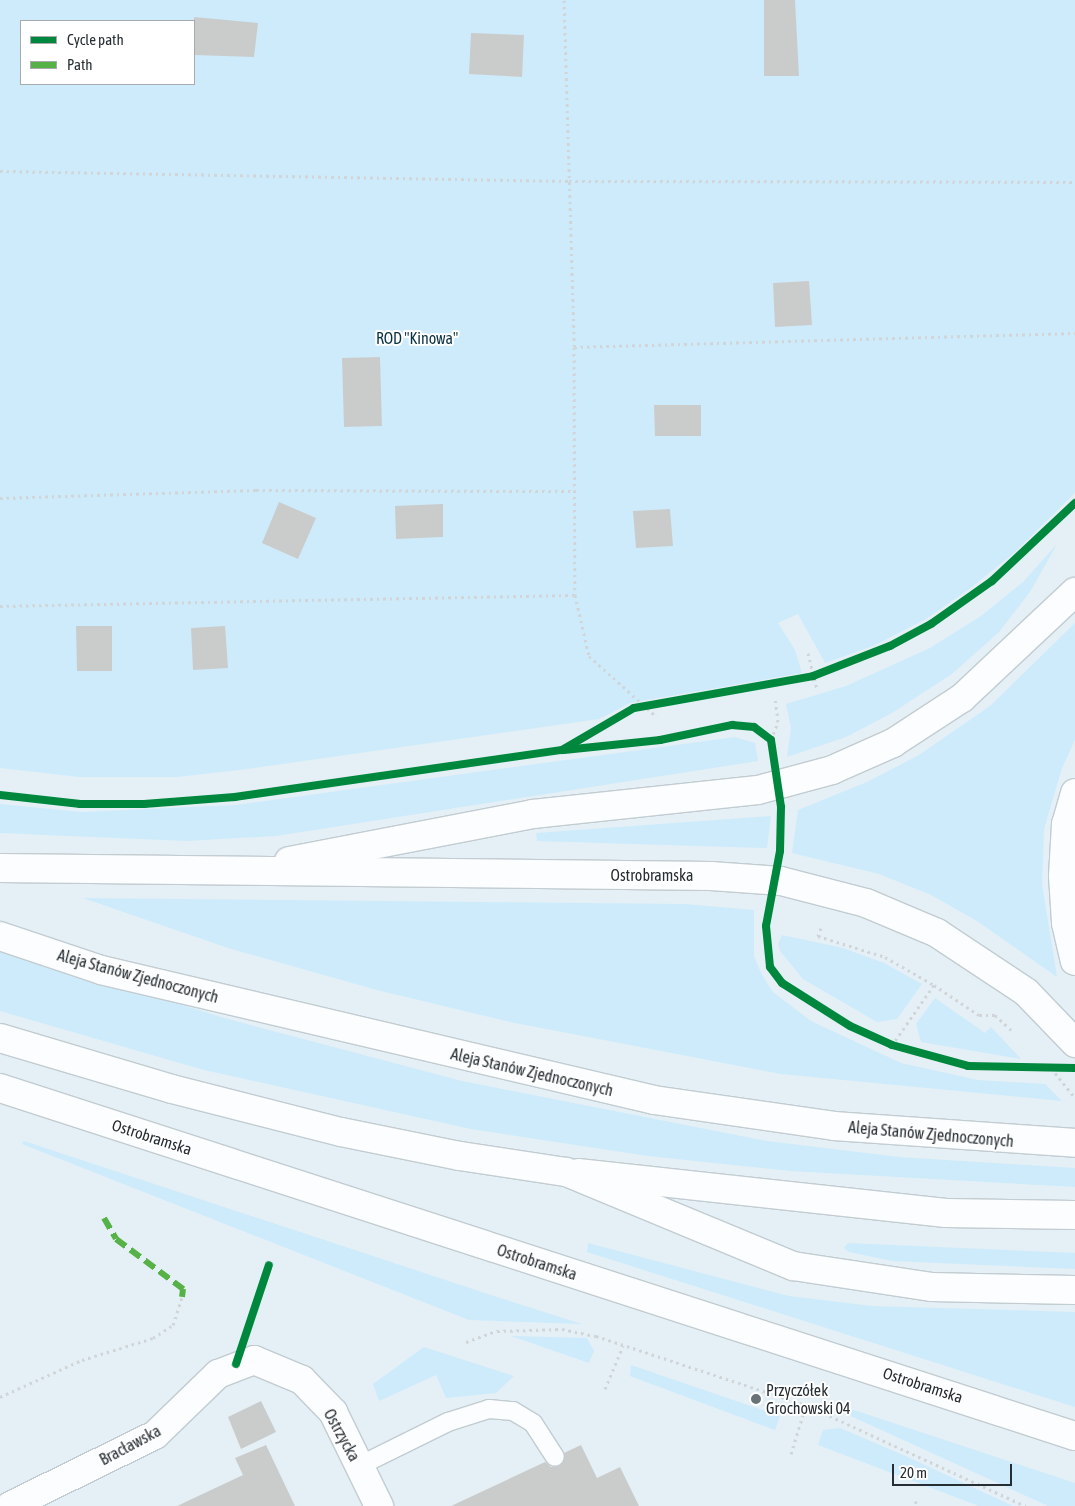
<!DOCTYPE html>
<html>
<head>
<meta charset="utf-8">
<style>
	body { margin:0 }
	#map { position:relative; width:1075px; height:1506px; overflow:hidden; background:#e4f0f6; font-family:"Asap Condensed",sans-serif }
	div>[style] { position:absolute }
	.green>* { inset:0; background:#ceebfb }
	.building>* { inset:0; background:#cacccc }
	.path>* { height:3px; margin-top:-1.5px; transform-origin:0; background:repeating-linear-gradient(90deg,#d1d5d7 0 2.5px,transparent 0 6.5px) }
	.roads { filter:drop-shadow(1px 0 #c2ccd1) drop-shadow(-1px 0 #c2ccd1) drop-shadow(0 1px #c2ccd1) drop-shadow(0 -1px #c2ccd1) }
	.service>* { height:18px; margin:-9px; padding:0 9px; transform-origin:9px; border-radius:9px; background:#fbfdfe }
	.minor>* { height:28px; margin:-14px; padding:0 14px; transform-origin:14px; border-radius:14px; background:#fbfdfe }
	.secondary>* { height:28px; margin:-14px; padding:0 14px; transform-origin:14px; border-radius:14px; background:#fbfdfe }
	.primary>* { height:28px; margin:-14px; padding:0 14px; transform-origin:14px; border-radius:14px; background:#fbfdfe }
	.quiet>* { height:6px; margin-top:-3px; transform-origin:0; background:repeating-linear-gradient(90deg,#56b246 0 12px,transparent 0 18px) }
	.cycleway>* { height:8px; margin:-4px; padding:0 4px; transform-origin:4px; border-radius:4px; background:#00873e }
	.dots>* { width:14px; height:14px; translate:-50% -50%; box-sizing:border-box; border:2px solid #fff; border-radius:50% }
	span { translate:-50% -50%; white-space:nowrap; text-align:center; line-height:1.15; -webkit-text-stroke:4px #fff; paint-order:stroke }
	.park-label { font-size:16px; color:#093143 }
	.street-label { font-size:16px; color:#262e33 }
	.poi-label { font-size:16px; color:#262e33 }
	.left { translate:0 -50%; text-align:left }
	.legend { position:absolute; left:20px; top:20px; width:175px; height:65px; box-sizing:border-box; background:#fff; border:1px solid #a8abad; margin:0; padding:6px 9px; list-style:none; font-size:15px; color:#262e33 }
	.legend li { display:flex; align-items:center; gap:10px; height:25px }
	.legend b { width:25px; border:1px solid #a8abad }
	.scale { position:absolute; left:892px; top:1464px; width:120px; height:22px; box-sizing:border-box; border:2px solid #262e33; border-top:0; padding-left:6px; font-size:15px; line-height:18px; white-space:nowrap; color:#262e33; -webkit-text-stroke:4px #fff; paint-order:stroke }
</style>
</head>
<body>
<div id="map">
	<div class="green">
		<i style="clip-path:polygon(evenodd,0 0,1075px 0,1075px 493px,1014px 553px,968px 590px,926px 619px,873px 646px,825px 663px,798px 614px,778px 623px,795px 650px,802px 673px,630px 703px,599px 719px,240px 770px,177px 777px,80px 777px,0 768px,0 0,21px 21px,194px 21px,194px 84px,21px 84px,21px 21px)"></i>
		<i style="clip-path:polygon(1057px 544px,1030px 592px,999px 632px,952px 674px,892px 713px,846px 737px,787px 757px,791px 728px,786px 704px,846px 686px,930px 648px,981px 616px,1023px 582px)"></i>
		<i style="clip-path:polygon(1075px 623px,1075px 740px,1062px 768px,1044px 829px,1042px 884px,1057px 977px,977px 921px,931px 895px,879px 874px,792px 853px,798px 810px,867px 782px,919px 755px,990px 706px)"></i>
		<i style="clip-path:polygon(735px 737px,755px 743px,758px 761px,276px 836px,186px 841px,0 833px,0 804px,82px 812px,235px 805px)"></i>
		<i style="clip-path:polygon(771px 816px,767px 848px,537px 841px,536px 833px)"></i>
		<i style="clip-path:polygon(83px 898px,685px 904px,754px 910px,754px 956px,762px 975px,773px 992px,811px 1021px,901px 1063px,978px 1080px,1045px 1084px,1062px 1101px,781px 1074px,510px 1022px,377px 990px,228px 948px)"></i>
		<i style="clip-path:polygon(782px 935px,843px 948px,884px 963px,922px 984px,897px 1019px,877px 1022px,803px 979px,780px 951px,778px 944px)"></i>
		<i style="clip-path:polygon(0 949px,228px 1019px,462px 1081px,767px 1141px,899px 1157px,1075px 1168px,1075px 1187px,790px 1171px,648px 1156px,471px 1129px,204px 1070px,0 1011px)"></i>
		<i style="clip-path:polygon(935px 998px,985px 1033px,991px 1027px,1021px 1059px,921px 1042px,916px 1024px)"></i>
		<i style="clip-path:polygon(24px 1141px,491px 1295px,582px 1324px,469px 1320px,22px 1144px)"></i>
		<i style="clip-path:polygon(588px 1243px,789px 1296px,872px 1306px,1075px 1312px,1075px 1407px,587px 1252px)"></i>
		<i style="clip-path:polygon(848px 1243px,1075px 1253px,1075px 1269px,892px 1261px,849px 1252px,844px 1248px)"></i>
		<i style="clip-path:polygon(511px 1336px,587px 1338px,594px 1351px,589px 1363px)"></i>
		<i style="clip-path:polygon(424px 1347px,514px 1376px,496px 1393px,446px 1398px,436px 1375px,379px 1401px,373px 1384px)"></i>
		<i style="clip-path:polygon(631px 1365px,780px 1416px,775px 1430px,630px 1376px)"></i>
		<i style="clip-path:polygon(845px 1407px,1075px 1483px,1075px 1506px,1048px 1506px,844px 1413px)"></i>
		<i style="clip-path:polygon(840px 1428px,910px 1458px,1013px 1506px,979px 1506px,818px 1445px,823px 1430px)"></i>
	</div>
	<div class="building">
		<i style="clip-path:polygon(764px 0,795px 0,799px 76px,764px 76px)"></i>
		<i style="clip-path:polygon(194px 17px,258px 23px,254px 57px,194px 55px)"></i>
		<i style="clip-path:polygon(471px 33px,524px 35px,522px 77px,469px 74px)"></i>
		<i style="clip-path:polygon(809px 281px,812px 325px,775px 327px,773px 283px)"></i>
		<i style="clip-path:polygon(380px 357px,382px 426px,344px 427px,342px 358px)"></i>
		<i style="clip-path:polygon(654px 405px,701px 405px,701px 436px,655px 436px)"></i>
		<i style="clip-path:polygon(279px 502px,316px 518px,298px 559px,262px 543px)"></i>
		<i style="clip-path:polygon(443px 504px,443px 537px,396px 539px,395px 506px)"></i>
		<i style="clip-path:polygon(670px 509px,673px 546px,636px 548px,633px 511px)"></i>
		<i style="clip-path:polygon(76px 626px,112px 626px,112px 671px,77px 671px)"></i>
		<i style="clip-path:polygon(225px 626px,228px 668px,193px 670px,191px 628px)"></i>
		<i style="clip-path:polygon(261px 1401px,276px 1432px,241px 1449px,228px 1417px)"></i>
		<i style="clip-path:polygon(266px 1445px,295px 1506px,177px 1506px,243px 1475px,235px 1458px)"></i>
		<i style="clip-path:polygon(581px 1445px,597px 1478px,620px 1467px,639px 1506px,451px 1506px,545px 1462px,551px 1467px,560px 1466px,564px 1453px)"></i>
	</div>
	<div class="path">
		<i style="left:564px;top:0;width:347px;rotate:88.3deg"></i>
		<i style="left:574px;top:347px;width:248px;rotate:89.8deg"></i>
		<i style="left:575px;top:595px;width:63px;rotate:77.1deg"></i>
		<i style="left:589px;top:656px;width:91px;rotate:41.9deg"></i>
		<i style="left:0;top:171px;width:569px;rotate:1.01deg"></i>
		<i style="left:569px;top:181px;width:506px;rotate:0.11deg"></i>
		<i style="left:574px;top:347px;width:501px;rotate:-1.6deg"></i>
		<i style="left:0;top:498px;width:256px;rotate:-1.8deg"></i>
		<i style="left:256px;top:490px;width:319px;rotate:0.2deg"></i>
		<i style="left:0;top:606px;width:575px;rotate:-1.1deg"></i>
		<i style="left:808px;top:653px;width:36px;rotate:76deg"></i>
		<i style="left:771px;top:740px;width:19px;rotate:-69deg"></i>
		<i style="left:778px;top:722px;width:24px;rotate:-97deg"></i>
		<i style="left:821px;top:928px;width:9px;rotate:111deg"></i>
		<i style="left:818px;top:936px;width:70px;rotate:17.4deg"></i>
		<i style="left:885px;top:957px;width:56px;rotate:29.7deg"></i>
		<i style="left:934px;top:985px;width:73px;rotate:125deg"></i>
		<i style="left:934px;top:985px;width:54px;rotate:33.7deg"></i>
		<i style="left:979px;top:1015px;width:16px"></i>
		<i style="left:995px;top:1015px;width:25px;rotate:43deg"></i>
		<i style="left:1055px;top:1073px;width:32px;rotate:51deg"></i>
		<i style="left:466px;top:1342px;width:33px;rotate:-20deg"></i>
		<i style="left:497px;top:1331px;width:65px;rotate:-1.8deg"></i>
		<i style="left:562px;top:1329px;width:35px;rotate:12deg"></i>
		<i style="left:596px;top:1336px;width:221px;rotate:18.2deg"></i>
		<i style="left:806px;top:1405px;width:242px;rotate:24.7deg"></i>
		<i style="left:605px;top:1389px;width:47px;rotate:-67.3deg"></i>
		<i style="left:0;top:1397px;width:90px;rotate:-24.3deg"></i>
		<i style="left:82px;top:1360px;width:74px;rotate:-17.2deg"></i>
		<i style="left:153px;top:1338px;width:24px;rotate:-33deg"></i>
		<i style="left:173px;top:1325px;width:29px;rotate:-72deg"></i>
		<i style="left:791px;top:1454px;width:51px;rotate:-73deg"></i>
		<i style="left:915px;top:1501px;width:6px;rotate:59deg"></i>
	</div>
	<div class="roads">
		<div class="service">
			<i style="left:359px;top:1466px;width:99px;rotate:-26.3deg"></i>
			<i style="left:448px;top:1422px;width:43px;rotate:-17.6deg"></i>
			<i style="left:489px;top:1409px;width:24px;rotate:5deg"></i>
			<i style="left:513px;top:1411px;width:23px;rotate:31deg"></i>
			<i style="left:533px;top:1423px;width:40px;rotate:57.1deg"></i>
		</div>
		<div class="minor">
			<i style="left:10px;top:1506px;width:161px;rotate:-26.1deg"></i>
			<i style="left:155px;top:1435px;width:88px;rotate:-44.1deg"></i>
			<i style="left:218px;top:1374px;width:39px;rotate:-21deg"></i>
			<i style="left:254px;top:1360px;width:52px;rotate:22.6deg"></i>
			<i style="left:302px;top:1380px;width:45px;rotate:45.9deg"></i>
			<i style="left:333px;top:1412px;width:105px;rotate:63.9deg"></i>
		</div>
		<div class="secondary">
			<i style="left:0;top:936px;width:107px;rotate:18.6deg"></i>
			<i style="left:101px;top:970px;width:568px;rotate:13.23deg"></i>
			<i style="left:654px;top:1100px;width:182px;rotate:8.2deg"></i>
			<i style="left:834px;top:1126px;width:242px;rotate:4deg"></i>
			<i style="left:578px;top:1173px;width:370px;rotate:6.2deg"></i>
			<i style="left:946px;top:1213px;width:129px;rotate:0.9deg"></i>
		</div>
		<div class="primary">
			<i style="left:1075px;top:793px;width:32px;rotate:106deg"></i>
			<i style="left:1066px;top:824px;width:52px;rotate:93.3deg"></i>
			<i style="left:1063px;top:876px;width:47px;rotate:86.3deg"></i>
			<i style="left:1066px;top:923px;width:39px;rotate:77deg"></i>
			<i style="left:289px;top:861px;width:248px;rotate:-10.9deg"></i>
			<i style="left:533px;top:814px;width:226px;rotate:-6.1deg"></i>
			<i style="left:758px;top:790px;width:77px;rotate:-15.1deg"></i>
			<i style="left:832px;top:770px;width:67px;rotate:-23.9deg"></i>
			<i style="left:893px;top:743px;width:82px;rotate:-33.1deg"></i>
			<i style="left:962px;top:698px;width:155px;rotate:-43.2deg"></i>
			<i style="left:0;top:868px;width:711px;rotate:0.64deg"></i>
			<i style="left:711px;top:876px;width:70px;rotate:4.1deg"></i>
			<i style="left:781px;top:881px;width:88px;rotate:14.5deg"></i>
			<i style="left:866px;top:903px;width:77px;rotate:22.9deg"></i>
			<i style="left:937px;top:933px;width:107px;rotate:33.5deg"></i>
			<i style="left:1026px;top:992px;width:71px;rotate:46.1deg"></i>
			<i style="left:0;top:1038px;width:179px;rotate:16.5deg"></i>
			<i style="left:172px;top:1089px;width:174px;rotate:14.3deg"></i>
			<i style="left:341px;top:1132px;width:121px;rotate:11.4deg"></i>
			<i style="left:460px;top:1156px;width:107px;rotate:8.6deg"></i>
			<i style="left:566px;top:1172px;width:246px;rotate:22.5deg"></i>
			<i style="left:793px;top:1266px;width:141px;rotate:8.6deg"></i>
			<i style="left:932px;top:1287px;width:143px;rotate:1.2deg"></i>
			<i style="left:0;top:1088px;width:1130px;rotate:17.94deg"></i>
		</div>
	</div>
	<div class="quiet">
		<i style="left:104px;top:1218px;width:24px;rotate:60deg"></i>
		<i style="left:116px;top:1239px;width:84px;rotate:36.7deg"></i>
		<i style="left:183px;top:1289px;width:8px;rotate:97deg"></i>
	</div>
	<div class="cycleway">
		<i style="left:564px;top:750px;width:97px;rotate:-5.9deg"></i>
		<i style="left:660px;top:740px;width:74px;rotate:-11.8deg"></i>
		<i style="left:732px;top:725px;width:22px;rotate:5deg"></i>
		<i style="left:754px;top:727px;width:21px;rotate:37deg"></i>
		<i style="left:771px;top:740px;width:68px;rotate:81.5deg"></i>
		<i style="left:781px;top:807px;width:44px;rotate:91.3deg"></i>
		<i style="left:780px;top:851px;width:76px;rotate:100.6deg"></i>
		<i style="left:766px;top:926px;width:41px;rotate:84.4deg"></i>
		<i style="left:770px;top:967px;width:20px;rotate:53deg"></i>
		<i style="left:782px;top:983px;width:80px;rotate:32.3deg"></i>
		<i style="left:850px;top:1026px;width:46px;rotate:24.3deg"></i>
		<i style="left:892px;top:1045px;width:79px;rotate:15.4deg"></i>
		<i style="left:968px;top:1066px;width:107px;rotate:1.1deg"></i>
		<i style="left:0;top:795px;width:81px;rotate:6.4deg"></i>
		<i style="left:80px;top:804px;width:64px"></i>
		<i style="left:144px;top:804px;width:91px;rotate:-4.4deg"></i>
		<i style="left:235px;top:797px;width:330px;rotate:-8.2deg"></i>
		<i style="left:562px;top:750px;width:83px;rotate:-30.3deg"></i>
		<i style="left:634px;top:708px;width:182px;rotate:-10.1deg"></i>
		<i style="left:813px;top:676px;width:83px;rotate:-21.3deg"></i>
		<i style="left:890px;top:646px;width:47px;rotate:-28.2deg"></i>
		<i style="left:931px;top:624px;width:75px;rotate:-35.2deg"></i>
		<i style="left:992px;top:581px;width:114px;rotate:-43.2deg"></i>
		<i style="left:236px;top:1364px;width:104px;rotate:-71.6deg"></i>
	</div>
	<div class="dots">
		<i style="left:756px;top:1399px;background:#687277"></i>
	</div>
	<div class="park-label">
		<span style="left:417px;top:338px">ROD "Kinowa"</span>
	</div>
	<div class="street-label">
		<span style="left:652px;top:875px">Ostrobramska</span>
		<span style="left:138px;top:976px;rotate:15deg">Aleja Stanów Zjednoczonych</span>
		<span style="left:532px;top:1072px;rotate:13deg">Aleja Stanów Zjednoczonych</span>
		<span style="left:931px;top:1134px;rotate:5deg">Aleja Stanów Zjednoczonych</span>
		<span style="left:152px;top:1137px;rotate:18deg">Ostrobramska</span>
		<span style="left:537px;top:1262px;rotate:18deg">Ostrobramska</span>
		<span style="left:923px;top:1385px;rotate:18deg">Ostrobramska</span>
		<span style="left:342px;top:1435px;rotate:61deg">Ostrzycka</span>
		<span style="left:130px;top:1445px;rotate:-28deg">Bracławska</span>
	</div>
	<div class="poi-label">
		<span class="left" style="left:766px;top:1399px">Przyczółek<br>Grochowski 04</span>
	</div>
	<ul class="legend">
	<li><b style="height:6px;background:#00873e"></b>Cycle path</li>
	<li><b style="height:6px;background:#56b246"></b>Path</li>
	</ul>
	<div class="scale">20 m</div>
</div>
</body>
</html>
